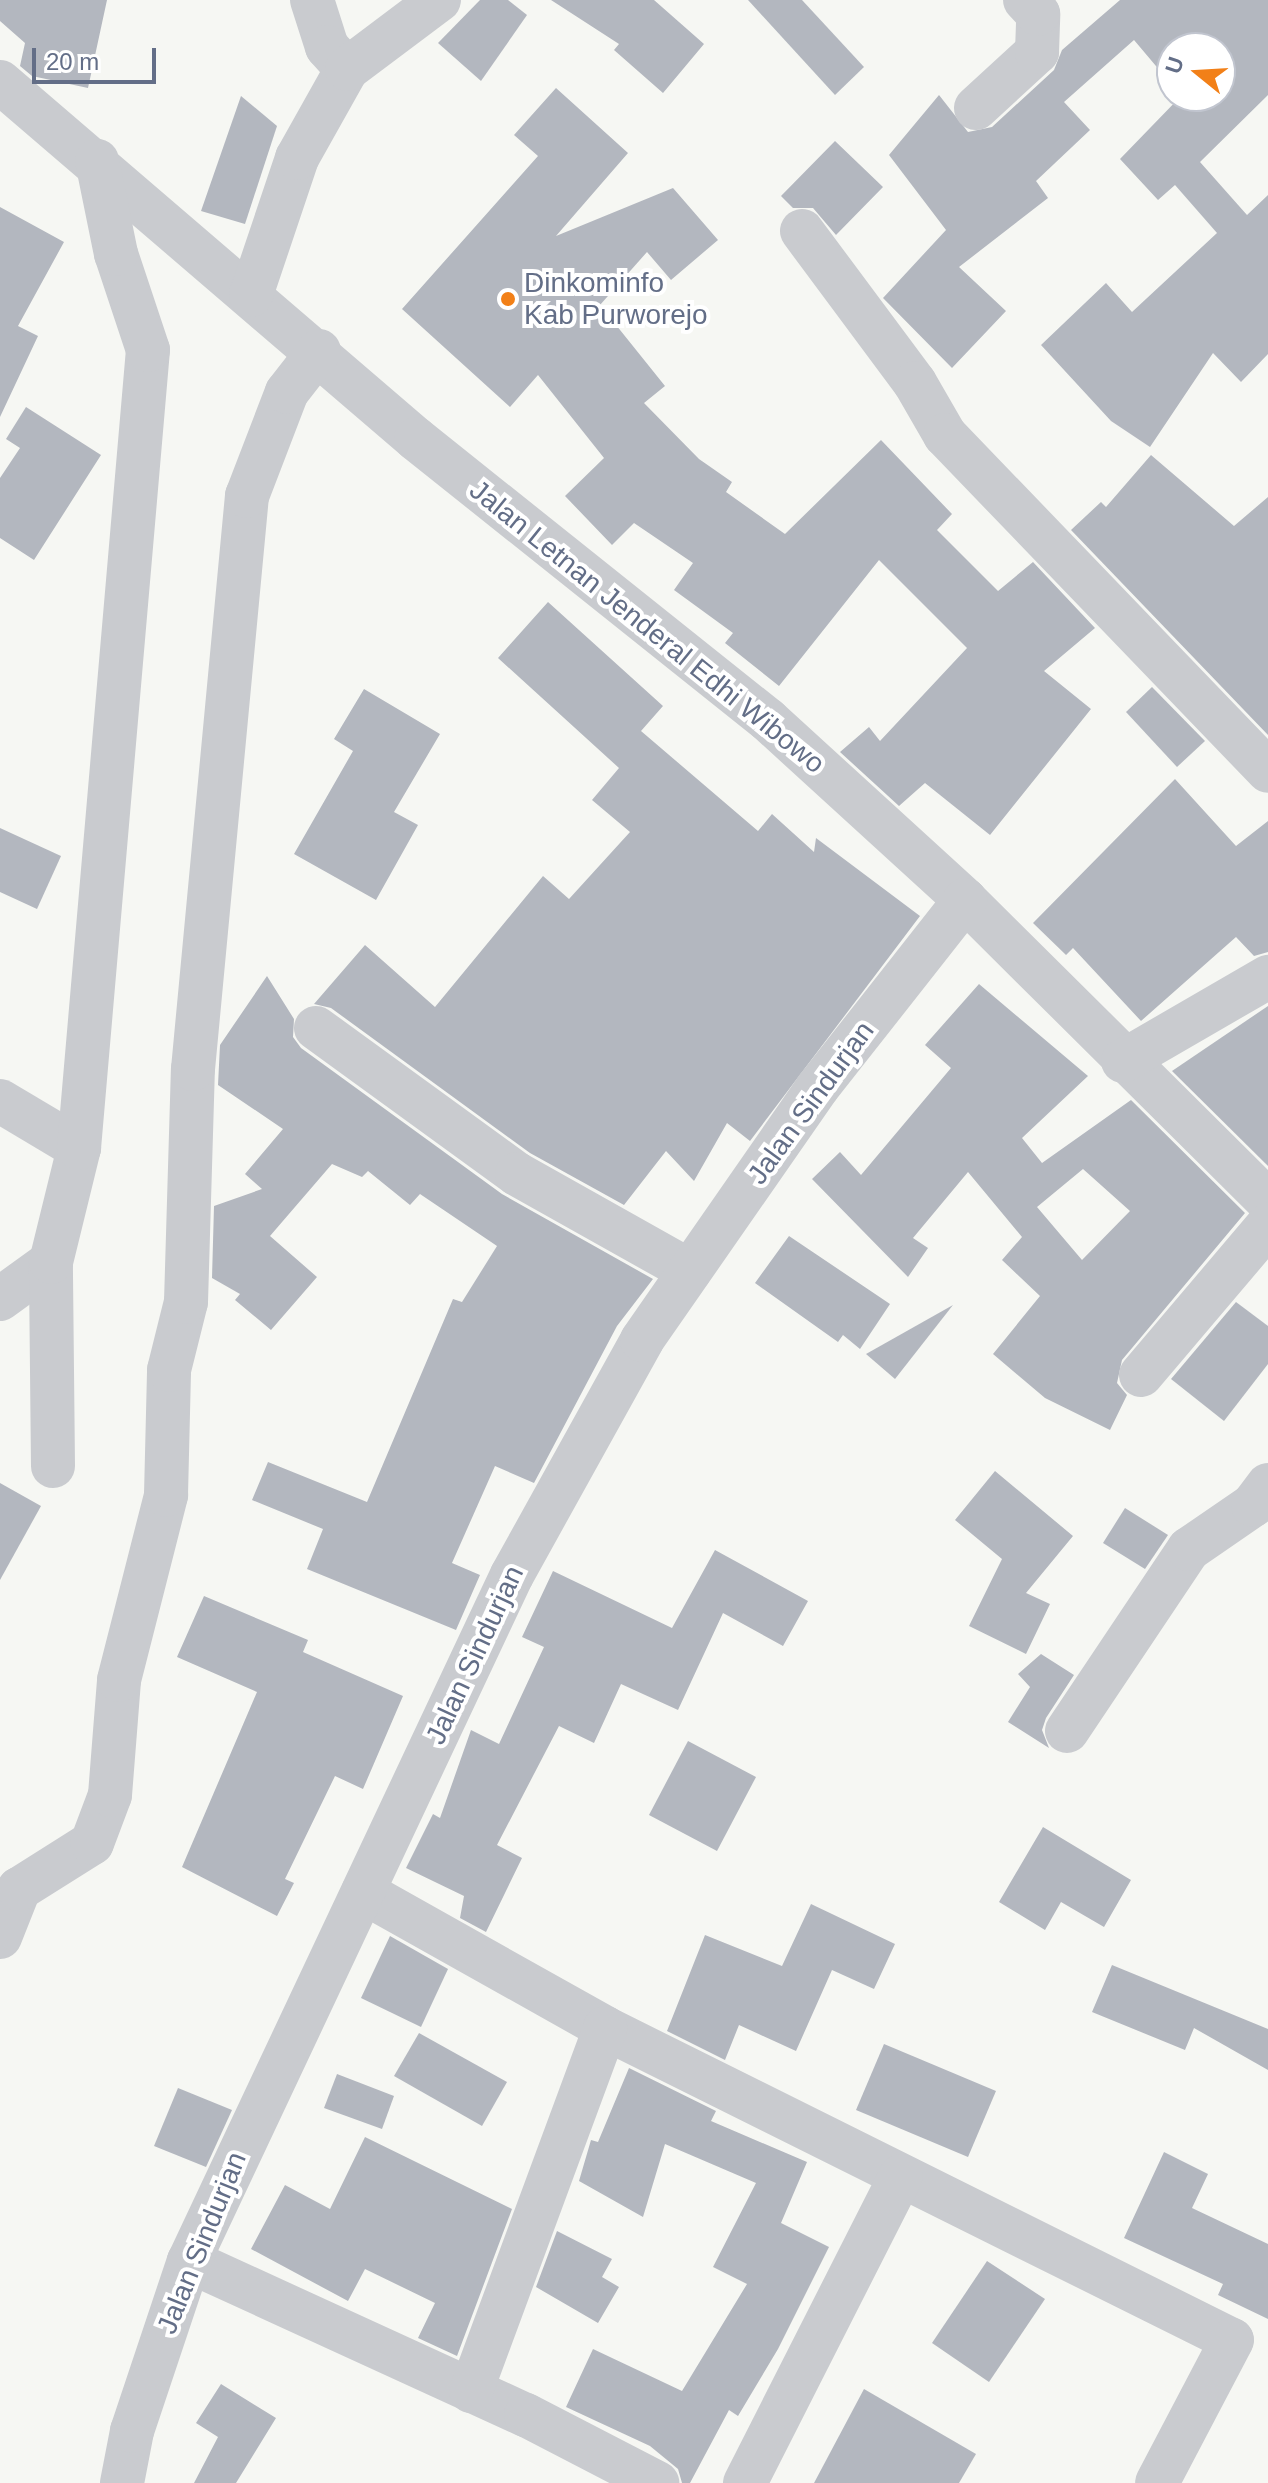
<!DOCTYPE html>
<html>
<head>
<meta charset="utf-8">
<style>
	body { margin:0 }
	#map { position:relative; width:1268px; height:2483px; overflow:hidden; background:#f6f7f3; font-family:Helvetica,sans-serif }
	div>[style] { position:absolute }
	.building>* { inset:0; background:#b3b7bf }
	.minor>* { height:44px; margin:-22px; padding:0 22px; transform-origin:22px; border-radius:22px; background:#c9cbcf }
	.dots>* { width:22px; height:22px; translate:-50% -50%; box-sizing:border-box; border:4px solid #fff; border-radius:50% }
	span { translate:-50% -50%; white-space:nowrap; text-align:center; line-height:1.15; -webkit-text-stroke:8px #fff; paint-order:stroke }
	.poi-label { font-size:28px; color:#636e87 }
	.left { translate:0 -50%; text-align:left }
	.street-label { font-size:28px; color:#636e87 }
	.north { position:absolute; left:1156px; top:32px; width:80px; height:80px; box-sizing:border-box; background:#fff; border:2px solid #c1c5cf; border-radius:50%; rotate:288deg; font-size:22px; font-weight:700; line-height:32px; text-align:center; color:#636e87 }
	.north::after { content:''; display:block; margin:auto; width:28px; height:36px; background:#f28018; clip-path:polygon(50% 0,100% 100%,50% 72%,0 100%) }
	.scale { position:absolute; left:32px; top:48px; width:124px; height:36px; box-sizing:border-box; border:4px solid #636e87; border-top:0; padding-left:10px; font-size:24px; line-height:28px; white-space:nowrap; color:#636e87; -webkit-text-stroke:6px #fff; paint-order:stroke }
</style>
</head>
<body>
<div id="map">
	<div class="building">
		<i style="clip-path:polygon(0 0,107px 0,88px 88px,32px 76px,20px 66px,25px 43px,0 21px)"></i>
		<i style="clip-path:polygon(480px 0,508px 0,527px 15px,481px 81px,438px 43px)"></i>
		<i style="clip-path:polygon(551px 0,654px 0,704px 44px,663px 93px,614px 50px,619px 44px)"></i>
		<i style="clip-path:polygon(748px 0,802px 0,864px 67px,835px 95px)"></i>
		<i style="clip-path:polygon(1120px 0,1268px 0,1268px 95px,1200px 162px,1247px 215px,1268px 195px,1268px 354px,1241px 382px,1213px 353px,1150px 447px,1111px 421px,1041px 345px,1106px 283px,1132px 312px,1217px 233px,1175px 185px,1158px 200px,1120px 159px,1181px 96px,1220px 96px,1220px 48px,1172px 48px,1172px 85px,1134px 40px,1064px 102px,1090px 130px,1036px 181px,1048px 198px,959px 267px,1006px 311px,952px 368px,883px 298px,946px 230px,889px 155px,939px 95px,968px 132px,992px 127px,1054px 70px,1062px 50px)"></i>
		<i style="clip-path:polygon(556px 88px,628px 153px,556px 236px,673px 188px,718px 240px,671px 280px,647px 252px,600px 305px,665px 386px,644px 403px,699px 459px,732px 482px,726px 492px,785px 534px,881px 440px,952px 514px,937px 530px,998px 591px,1033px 562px,1095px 628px,1044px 671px,1091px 709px,990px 835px,925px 783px,899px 806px,840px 752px,869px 727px,880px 741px,967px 648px,879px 560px,779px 686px,725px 643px,733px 633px,674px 590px,693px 563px,634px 523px,612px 545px,565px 496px,604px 458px,538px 375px,510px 407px,402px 309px,538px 156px,514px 135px)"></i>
		<i style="clip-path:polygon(241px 96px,277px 126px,245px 224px,201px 211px)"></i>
		<i style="clip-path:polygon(835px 141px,883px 187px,836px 235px,813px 208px,793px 208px,781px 196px)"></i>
		<i style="clip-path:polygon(0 207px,64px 242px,18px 326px,38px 336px,0 417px)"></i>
		<i style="clip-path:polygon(26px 407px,101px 455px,34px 560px,0 538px,0 478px,20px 448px,6px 439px)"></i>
		<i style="clip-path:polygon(1151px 455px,1234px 526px,1268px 497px,1268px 735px,1071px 530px,1101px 502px,1106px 507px)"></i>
		<i style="clip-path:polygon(548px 602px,663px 706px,641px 731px,758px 831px,772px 814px,814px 852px,816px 838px,920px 916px,750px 1141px,727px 1123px,694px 1181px,666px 1151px,624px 1205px,530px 1153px,331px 1008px,314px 1004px,365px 945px,435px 1007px,543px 876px,569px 899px,630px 832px,592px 800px,619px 768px,498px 658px)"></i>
		<i style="clip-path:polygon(1152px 687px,1205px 741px,1177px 767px,1126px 712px)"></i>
		<i style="clip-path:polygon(364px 689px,440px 734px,394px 812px,418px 825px,376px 900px,294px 854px,353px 751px,334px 739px)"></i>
		<i style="clip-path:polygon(1175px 779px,1236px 846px,1268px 821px,1268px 952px,1254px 956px,1236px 937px,1141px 1021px,1073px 948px,1066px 955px,1033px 923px)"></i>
		<i style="clip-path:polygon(0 828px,61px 856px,37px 909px,0 892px)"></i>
		<i style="clip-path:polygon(267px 976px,294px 1019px,293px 1037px,301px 1048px,502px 1194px,653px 1279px,617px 1326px,534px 1483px,495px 1466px,452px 1563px,480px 1575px,456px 1630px,307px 1569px,323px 1529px,252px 1500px,268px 1462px,367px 1502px,453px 1299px,462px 1302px,497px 1246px,420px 1194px,410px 1205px,368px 1171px,362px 1177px,332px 1164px,270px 1236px,317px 1277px,271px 1330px,235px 1300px,240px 1294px,212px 1278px,214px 1206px,262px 1189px,245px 1174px,283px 1129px,218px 1085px,220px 1045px)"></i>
		<i style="clip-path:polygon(evenodd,979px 984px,1088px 1076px,1022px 1138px,1042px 1163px,1131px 1100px,1245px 1213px,1122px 1360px,1117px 1383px,1127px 1395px,1110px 1430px,1045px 1398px,993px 1354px,1040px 1296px,1002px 1260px,1022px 1237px,968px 1172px,913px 1238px,928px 1248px,908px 1277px,812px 1179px,840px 1152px,861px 1175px,951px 1068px,925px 1045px,979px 984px,1083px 1169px,1130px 1211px,1082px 1260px,1037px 1207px,1083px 1169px)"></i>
		<i style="clip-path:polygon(1268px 1006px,1268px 1166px,1172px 1071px)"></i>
		<i style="clip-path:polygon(789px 1236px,890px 1304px,860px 1349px,843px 1335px,838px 1342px,755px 1283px)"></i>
		<i style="clip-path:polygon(1236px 1302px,1268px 1326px,1268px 1364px,1224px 1421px,1171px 1379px)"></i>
		<i style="clip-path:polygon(953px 1305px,895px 1379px,866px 1354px)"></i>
		<i style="clip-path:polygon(995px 1471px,1073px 1536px,1026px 1593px,1050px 1604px,1026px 1654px,969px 1626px,1002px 1559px,955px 1520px)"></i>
		<i style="clip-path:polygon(0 1483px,41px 1506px,0 1580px)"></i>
		<i style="clip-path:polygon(1125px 1508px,1168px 1535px,1145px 1569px,1103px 1543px)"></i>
		<i style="clip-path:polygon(715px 1550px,808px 1601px,783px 1646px,723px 1613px,678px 1710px,621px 1684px,594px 1743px,559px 1726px,497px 1845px,522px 1858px,486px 1932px,460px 1918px,464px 1896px,406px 1868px,433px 1814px,440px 1818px,471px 1730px,499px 1744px,544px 1647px,522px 1637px,553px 1571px,672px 1628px)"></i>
		<i style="clip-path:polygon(204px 1596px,308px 1640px,303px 1652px,403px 1696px,363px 1789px,335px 1776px,285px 1879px,294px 1883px,277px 1916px,182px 1867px,257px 1692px,177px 1657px)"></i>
		<i style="clip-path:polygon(1041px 1654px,1074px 1675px,1046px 1718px,1042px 1730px,1049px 1748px,1008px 1722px,1030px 1687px,1018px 1674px)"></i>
		<i style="clip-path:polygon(688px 1741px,756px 1777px,717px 1851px,649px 1815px)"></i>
		<i style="clip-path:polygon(1043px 1827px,1131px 1880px,1104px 1927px,1061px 1902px,1045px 1930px,999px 1902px)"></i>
		<i style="clip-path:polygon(811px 1904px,895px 1944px,874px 1989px,832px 1970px,796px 2051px,739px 2025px,725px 2060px,667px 2031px,705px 1935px,782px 1966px)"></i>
		<i style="clip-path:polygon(390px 1936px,448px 1969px,421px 2027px,361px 1998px)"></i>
		<i style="clip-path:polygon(1112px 1965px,1268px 2029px,1268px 2070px,1194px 2028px,1185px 2050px,1092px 2012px)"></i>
		<i style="clip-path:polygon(419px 2033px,507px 2082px,482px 2126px,394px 2076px)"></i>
		<i style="clip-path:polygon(884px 2044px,996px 2091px,968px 2157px,856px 2110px)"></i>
		<i style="clip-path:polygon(629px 2068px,716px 2111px,711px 2121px,807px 2162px,781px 2223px,829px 2247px,778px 2349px,738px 2416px,729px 2410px,690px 2483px,682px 2483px,678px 2469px,650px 2446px,566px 2407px,593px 2349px,682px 2391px,747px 2284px,713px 2267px,756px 2183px,665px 2144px,643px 2217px,579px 2181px,591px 2140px,598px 2142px)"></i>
		<i style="clip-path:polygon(337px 2074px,394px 2096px,382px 2129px,324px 2108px)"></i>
		<i style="clip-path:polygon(178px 2088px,232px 2110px,206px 2167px,154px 2146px)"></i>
		<i style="clip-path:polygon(365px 2137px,512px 2209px,457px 2356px,418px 2338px,435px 2303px,365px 2269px,348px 2301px,251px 2249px,285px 2185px,330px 2209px)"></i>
		<i style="clip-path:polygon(1164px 2152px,1208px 2174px,1192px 2208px,1268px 2244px,1268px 2319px,1218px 2295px,1223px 2284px,1124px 2238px)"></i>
		<i style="clip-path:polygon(557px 2231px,612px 2259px,602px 2277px,619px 2287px,598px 2323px,536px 2287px)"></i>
		<i style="clip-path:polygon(987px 2261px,1045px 2299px,989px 2382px,932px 2343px)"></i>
		<i style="clip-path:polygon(221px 2384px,276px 2418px,236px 2483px,194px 2483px,218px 2437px,196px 2423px)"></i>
		<i style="clip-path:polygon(864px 2389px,976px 2454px,959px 2483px,814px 2483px)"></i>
	</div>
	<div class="minor">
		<i style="left:312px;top:0;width:49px;rotate:72.3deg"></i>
		<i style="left:327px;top:47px;width:30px;rotate:48deg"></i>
		<i style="left:0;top:82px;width:548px;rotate:40.64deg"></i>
		<i style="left:416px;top:439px;width:450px;rotate:38.6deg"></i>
		<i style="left:768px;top:720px;width:267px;rotate:42.4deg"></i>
		<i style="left:965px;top:900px;width:427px;rotate:44.8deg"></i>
		<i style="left:976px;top:108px;width:83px;rotate:-42.6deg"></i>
		<i style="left:1037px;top:52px;width:38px;rotate:-88deg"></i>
		<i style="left:1038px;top:14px;width:19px;rotate:-133deg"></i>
		<i style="left:802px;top:231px;width:189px;rotate:53.4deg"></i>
		<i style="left:915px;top:383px;width:60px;rotate:60deg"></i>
		<i style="left:945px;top:435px;width:466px;rotate:46.1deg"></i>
		<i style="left:251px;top:295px;width:145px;rotate:-71.4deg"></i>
		<i style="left:297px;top:158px;width:102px;rotate:-60.7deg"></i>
		<i style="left:347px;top:69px;width:115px;rotate:-36.9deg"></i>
		<i style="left:316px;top:1028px;width:248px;rotate:36deg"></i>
		<i style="left:517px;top:1174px;width:198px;rotate:29.3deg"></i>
		<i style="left:1123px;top:1061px;width:168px;rotate:-30.1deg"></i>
		<i style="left:0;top:1101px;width:92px;rotate:30.7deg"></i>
		<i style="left:0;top:1299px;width:63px;rotate:-36deg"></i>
		<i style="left:1141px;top:1375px;width:197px;rotate:-49.7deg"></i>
		<i style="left:53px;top:1466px;width:204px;rotate:-90.6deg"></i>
		<i style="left:51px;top:1262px;width:117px;rotate:-76.2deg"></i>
		<i style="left:79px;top:1148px;width:801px;rotate:-85.06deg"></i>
		<i style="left:148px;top:350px;width:101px;rotate:-108.4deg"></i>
		<i style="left:116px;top:254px;width:95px;rotate:-101.5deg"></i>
		<i style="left:1067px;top:1731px;width:219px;rotate:-56.2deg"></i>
		<i style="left:1189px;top:1549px;width:78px;rotate:-34.5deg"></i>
		<i style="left:1253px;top:1505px;width:25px;rotate:-53deg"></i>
		<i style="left:363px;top:1892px;width:278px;rotate:29.3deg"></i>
		<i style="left:605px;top:2028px;width:700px;rotate:26.46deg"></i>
		<i style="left:1232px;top:2340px;width:161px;rotate:117.7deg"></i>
		<i style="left:0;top:1937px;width:52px;rotate:-68.4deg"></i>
		<i style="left:19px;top:1889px;width:86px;rotate:-32.2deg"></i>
		<i style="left:92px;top:1843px;width:51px;rotate:-69.4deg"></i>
		<i style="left:110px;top:1795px;width:115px;rotate:-85.5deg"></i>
		<i style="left:119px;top:1680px;width:191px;rotate:-75.7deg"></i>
		<i style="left:166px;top:1495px;width:125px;rotate:-88.6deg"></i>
		<i style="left:169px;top:1370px;width:70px;rotate:-76deg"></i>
		<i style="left:186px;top:1302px;width:233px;rotate:-88.3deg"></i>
		<i style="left:193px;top:1069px;width:576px;rotate:-84.62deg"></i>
		<i style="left:247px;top:496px;width:111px;rotate:-69deg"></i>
		<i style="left:287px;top:392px;width:52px;rotate:-52deg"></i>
		<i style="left:189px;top:2261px;width:371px;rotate:24.6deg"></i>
		<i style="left:526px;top:2415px;width:148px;rotate:27.4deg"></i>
		<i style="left:471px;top:2391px;width:387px;rotate:-69.7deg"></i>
		<i style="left:122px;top:2483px;width:53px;rotate:-79.1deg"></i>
		<i style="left:132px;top:2431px;width:179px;rotate:-71.5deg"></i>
		<i style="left:189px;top:2261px;width:758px;rotate:-64.79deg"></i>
		<i style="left:512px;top:1575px;width:269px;rotate:-61deg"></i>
		<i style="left:642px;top:1340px;width:308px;rotate:-55.2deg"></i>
		<i style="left:818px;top:1087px;width:238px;rotate:-51.8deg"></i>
		<i style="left:745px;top:2483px;width:344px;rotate:-63.1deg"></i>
	</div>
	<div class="dots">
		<i style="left:508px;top:299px;background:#f28018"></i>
	</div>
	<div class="poi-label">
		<span class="left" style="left:524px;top:299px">Dinkominfo<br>Kab Purworejo</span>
	</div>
	<div class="street-label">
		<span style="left:647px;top:627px;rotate:39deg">Jalan Letnan Jenderal Edhi Wibowo</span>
		<span style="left:811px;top:1103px;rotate:-54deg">Jalan Sindurjan</span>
		<span style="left:475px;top:1655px;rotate:-65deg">Jalan Sindurjan</span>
		<span style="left:202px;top:2243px;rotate:-68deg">Jalan Sindurjan</span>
	</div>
	<div class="north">U</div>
	<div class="scale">20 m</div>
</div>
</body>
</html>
